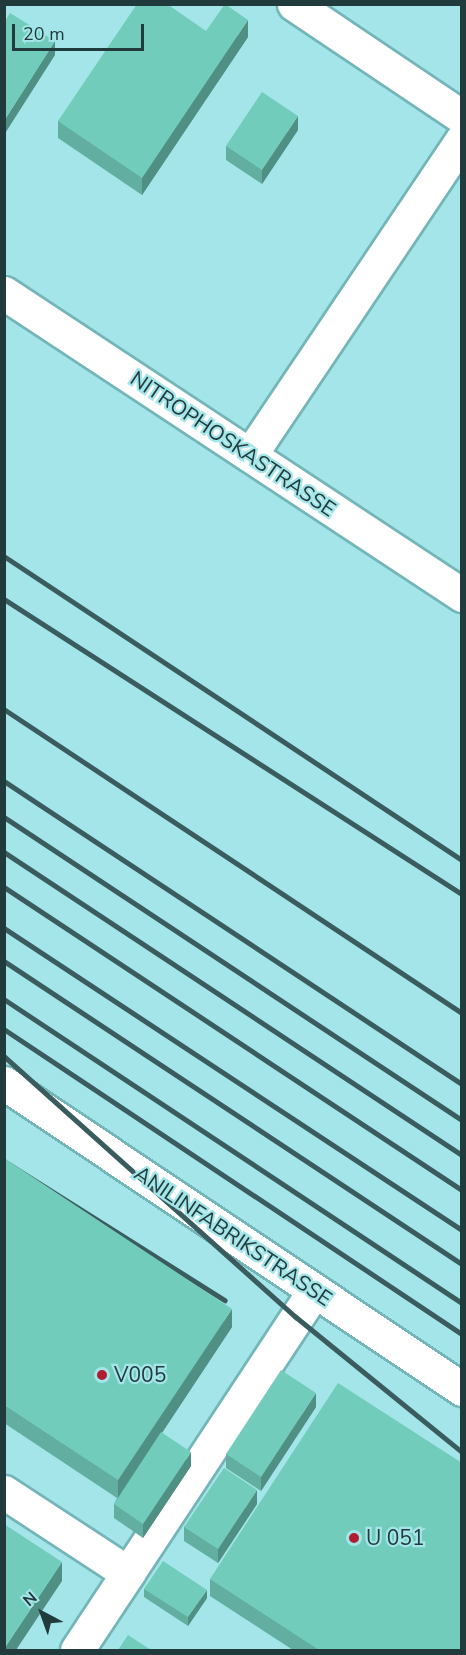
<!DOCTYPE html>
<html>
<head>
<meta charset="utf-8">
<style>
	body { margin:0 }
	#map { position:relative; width:466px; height:1655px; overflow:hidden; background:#a3e5e8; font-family:"Nunito Sans",sans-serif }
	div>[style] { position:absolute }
	.roads { filter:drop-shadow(2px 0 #74b5b8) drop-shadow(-2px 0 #74b5b8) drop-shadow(0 2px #74b5b8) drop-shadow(0 -2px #74b5b8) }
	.minor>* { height:33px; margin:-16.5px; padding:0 16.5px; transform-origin:16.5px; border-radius:16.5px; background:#fff }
	.rail>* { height:4.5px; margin:-2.25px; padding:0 2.25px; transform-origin:2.25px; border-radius:2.25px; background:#3a5c5e }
	.wall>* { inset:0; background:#62afa1 }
	.shaded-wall>* { inset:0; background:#508f83 }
	.building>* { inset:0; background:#72ccbb }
	.dots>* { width:16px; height:16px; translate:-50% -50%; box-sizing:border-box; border:3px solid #a3e5e8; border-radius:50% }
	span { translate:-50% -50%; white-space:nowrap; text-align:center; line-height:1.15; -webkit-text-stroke:4.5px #a3e5e8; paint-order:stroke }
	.street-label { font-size:21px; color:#213b3d }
	.poi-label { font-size:21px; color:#213b3d }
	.left { translate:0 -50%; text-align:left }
	.frame { position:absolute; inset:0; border:6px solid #213b3d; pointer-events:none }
	.north { position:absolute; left:12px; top:1583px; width:60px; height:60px; -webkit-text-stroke:4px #a3e5e8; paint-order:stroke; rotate:319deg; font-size:16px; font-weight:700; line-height:24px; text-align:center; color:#213b3d }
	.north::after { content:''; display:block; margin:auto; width:21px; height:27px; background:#213b3d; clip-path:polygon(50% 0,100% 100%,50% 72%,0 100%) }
	.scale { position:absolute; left:12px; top:24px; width:132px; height:27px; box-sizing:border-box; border:3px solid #213b3d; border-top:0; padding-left:8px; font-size:18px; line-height:21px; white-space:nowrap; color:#213b3d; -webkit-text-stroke:4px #a3e5e8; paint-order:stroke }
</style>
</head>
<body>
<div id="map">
	<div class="roads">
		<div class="minor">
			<i style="left:294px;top:4px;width:202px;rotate:33.9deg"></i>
			<i style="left:4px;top:293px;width:549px;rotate:33.4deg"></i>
			<i style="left:250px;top:455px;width:380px;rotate:-56.1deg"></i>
			<i style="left:4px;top:1083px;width:551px;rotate:33.75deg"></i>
			<i style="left:4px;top:1492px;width:148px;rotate:33.2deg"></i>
			<i style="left:128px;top:1573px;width:338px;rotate:-56.6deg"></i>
			<i style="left:77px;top:1650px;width:92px;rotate:-56.5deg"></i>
		</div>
	</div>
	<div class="rail">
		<i style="left:4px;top:556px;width:550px;rotate:33.57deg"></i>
		<i style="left:4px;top:599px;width:545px;rotate:32.79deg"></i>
		<i style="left:4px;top:709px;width:550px;rotate:33.57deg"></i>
		<i style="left:4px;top:781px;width:549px;rotate:33.49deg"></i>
		<i style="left:4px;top:817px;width:549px;rotate:33.49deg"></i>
		<i style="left:4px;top:852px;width:549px;rotate:33.49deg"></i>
		<i style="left:4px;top:887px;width:549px;rotate:33.49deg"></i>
		<i style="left:4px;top:928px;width:549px;rotate:33.4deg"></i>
		<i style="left:4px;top:961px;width:549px;rotate:33.49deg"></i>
		<i style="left:4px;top:999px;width:550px;rotate:33.57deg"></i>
		<i style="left:4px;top:1029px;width:550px;rotate:33.66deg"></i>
		<i style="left:4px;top:1056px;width:392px;rotate:41.8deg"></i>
		<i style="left:296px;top:1317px;width:214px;rotate:39.1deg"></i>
		<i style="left:4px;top:1161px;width:261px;rotate:32.2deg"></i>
	</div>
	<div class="wall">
		<i style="clip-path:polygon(206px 31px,248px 37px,142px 195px,58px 138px,58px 121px)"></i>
		<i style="clip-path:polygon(298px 130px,262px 184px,226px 160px,226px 146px)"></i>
		<i style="clip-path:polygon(4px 1158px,232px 1327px,162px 1433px,191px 1466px,143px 1538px,114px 1518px,114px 1504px,117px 1498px,4px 1423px)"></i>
		<i style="clip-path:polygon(316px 1407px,261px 1491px,226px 1468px,226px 1454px)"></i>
		<i style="clip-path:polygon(257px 1504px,218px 1563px,184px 1541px,184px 1527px)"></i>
		<i style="clip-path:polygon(210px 1579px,462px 1650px,293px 1650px,210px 1596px)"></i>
		<i style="clip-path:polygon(144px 1589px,207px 1598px,188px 1626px,144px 1597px)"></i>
	</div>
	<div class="shaded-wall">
		<i style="clip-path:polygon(248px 20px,248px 37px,142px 195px,142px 178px)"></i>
		<i style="clip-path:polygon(55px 41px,55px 55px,4px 135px,4px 121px)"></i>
		<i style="clip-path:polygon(298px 116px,298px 130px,262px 184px,262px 170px)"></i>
		<i style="clip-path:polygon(232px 1309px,232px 1327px,118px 1499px,118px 1480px)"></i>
		<i style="clip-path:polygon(316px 1393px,316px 1407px,261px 1491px,261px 1477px)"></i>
		<i style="clip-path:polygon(191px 1452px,191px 1466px,143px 1538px,143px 1524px)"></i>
		<i style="clip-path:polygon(257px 1490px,257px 1504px,218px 1563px,218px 1549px)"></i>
		<i style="clip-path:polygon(62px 1562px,62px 1581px,16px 1650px,4px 1650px,4px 1649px)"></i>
		<i style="clip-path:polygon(207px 1590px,207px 1598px,188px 1626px,188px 1617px)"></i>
	</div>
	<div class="building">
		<i style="clip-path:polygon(137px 4px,167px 4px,206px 31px,225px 4px,248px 20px,142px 178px,58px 121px)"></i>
		<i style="clip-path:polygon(10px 13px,55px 41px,4px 121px,4px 23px)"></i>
		<i style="clip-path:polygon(262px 92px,298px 116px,262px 170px,226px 146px)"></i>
		<i style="clip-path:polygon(4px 1158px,232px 1309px,118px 1480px,4px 1405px)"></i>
		<i style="clip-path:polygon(281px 1370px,316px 1393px,261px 1477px,226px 1454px)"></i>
		<i style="clip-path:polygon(338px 1383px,462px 1463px,462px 1650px,319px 1650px,210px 1579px)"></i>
		<i style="clip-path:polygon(161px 1432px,191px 1452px,143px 1524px,114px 1504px)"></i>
		<i style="clip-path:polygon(224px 1468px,257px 1490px,218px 1549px,184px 1527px)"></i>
		<i style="clip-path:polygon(4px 1524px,62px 1562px,4px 1649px)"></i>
		<i style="clip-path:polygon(163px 1561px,207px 1590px,188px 1617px,144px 1589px)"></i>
		<i style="clip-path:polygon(128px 1635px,151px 1650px,118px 1650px)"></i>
	</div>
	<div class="dots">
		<i style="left:102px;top:1375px;background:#b01d32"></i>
		<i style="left:354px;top:1538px;background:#b01d32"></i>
	</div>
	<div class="street-label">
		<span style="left:233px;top:444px;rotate:34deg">NITROPHOSKASTRASSE</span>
		<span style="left:233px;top:1236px;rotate:34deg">ANILINFABRIKSTRASSE</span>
	</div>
	<div class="poi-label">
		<span class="left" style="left:114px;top:1375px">V005</span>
		<span class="left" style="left:366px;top:1538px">U 051</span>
	</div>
	<div class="frame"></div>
	<div class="north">N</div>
	<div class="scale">20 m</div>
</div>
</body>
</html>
